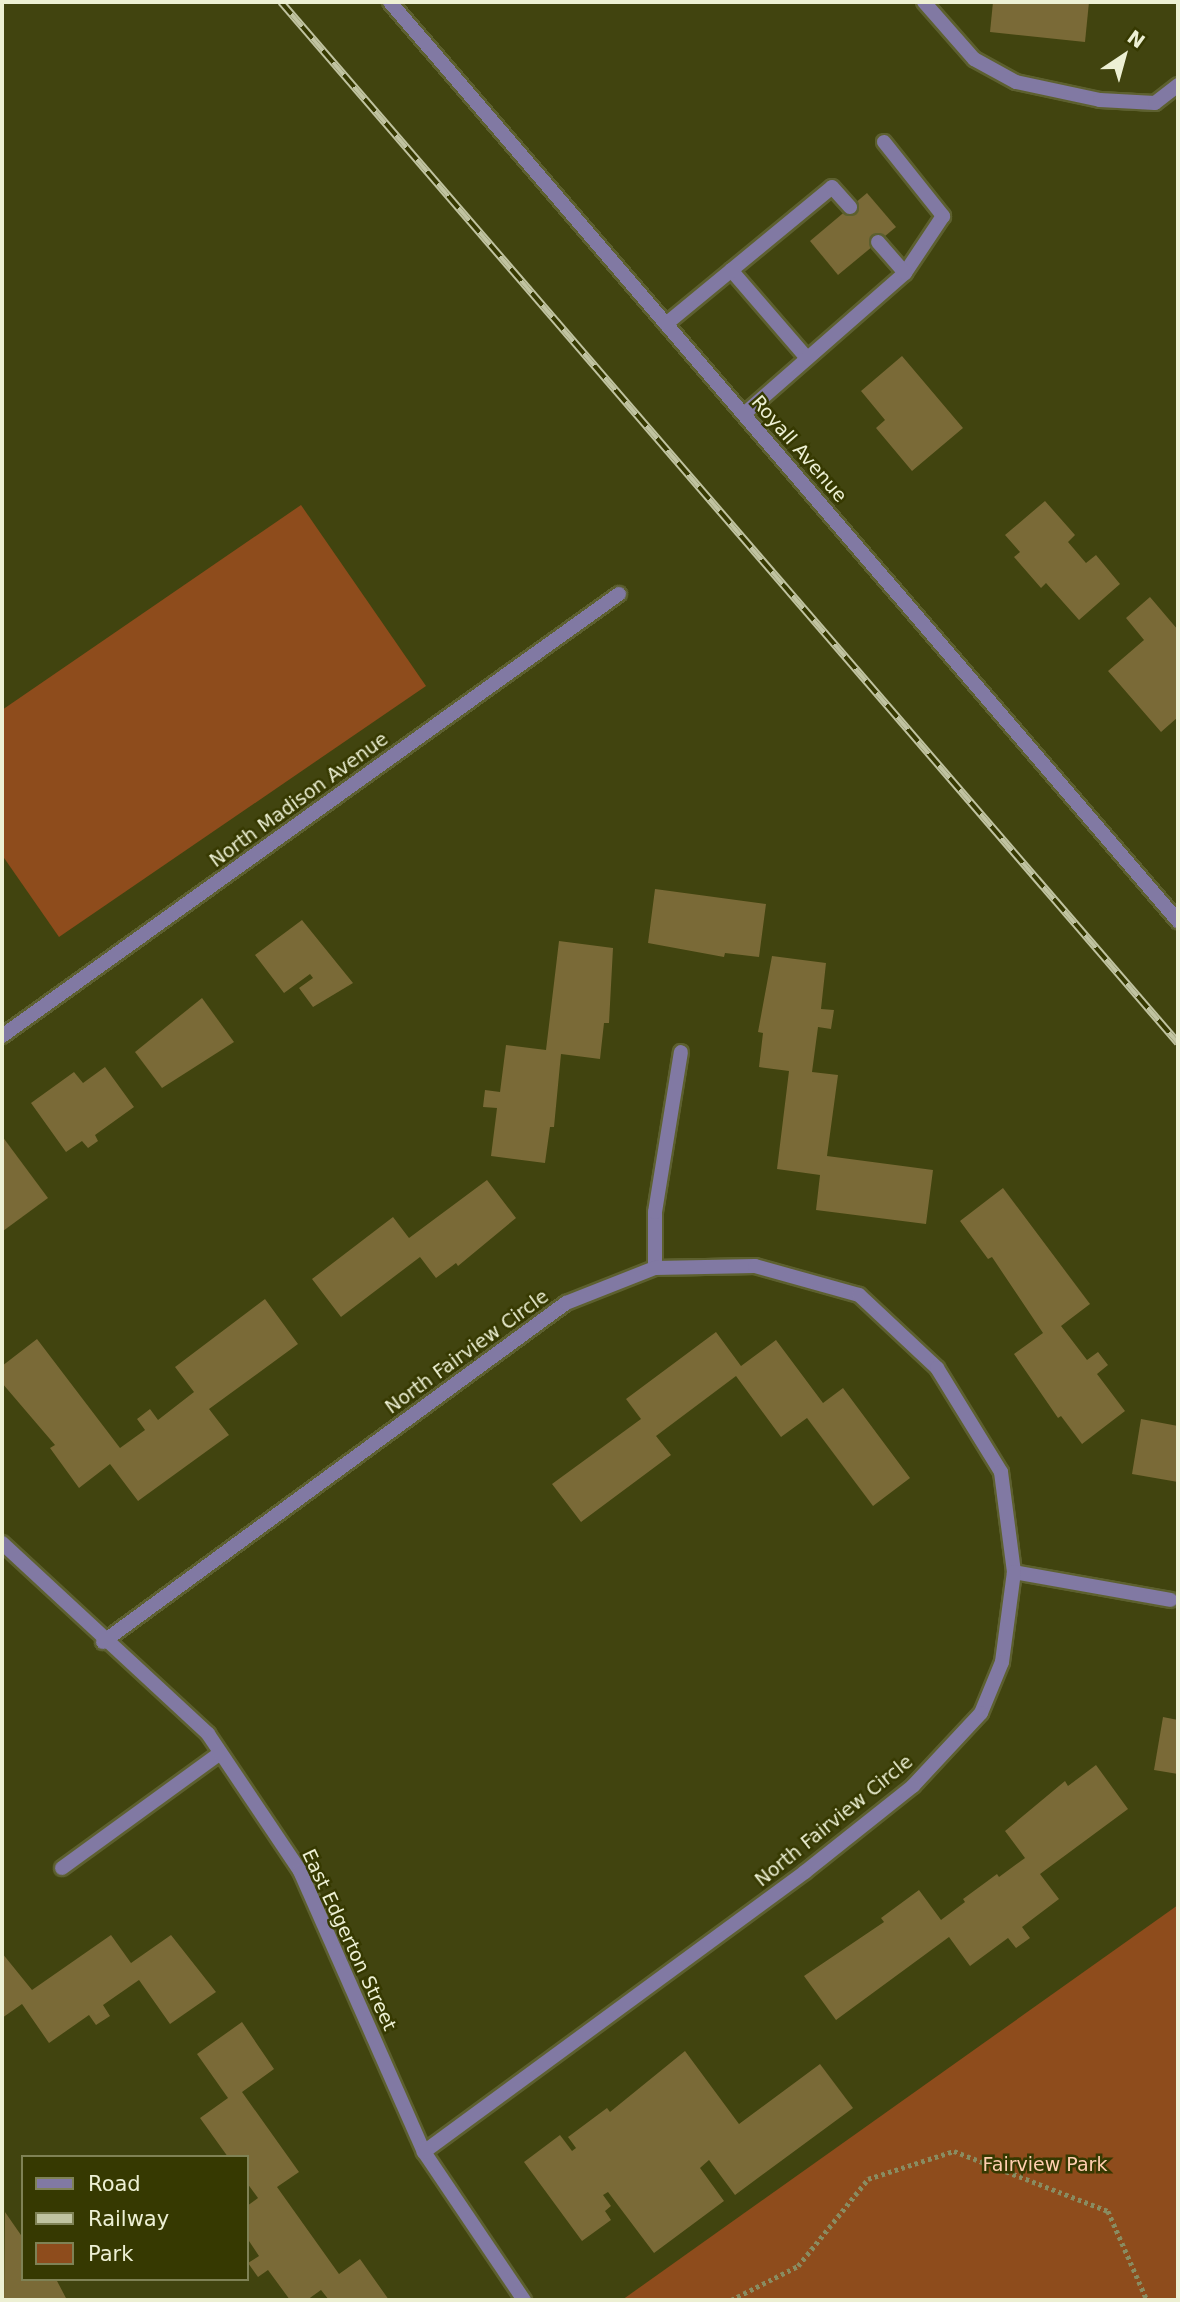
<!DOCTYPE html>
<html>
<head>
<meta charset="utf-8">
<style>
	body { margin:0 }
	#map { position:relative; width:1180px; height:2302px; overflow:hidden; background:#41440f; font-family:"DejaVu Sans",sans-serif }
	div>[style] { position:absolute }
	.green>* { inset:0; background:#8e4c1c }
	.building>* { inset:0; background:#7a6a37 }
	.path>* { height:4.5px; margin-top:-2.25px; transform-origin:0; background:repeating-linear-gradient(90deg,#898c61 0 3.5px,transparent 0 7px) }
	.roads { filter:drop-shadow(2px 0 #5d602f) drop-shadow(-2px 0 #5d602f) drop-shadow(0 2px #5d602f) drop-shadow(0 -2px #5d602f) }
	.service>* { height:14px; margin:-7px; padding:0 7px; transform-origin:7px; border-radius:7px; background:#8179a3 }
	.minor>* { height:14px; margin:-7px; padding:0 7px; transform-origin:7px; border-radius:7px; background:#8179a3 }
	.tertiary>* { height:14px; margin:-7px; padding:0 7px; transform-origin:7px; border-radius:7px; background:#8179a3 }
	.rail>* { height:8px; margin-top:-4px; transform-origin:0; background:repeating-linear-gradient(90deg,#363901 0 16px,#c0c3a0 0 32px); box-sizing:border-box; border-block:2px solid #c0c3a0 }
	span { translate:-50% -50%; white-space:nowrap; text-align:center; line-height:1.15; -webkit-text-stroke:5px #363901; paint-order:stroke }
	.street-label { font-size:19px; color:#edf0d4 }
	.park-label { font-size:19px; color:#ffceb0 }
	.frame { position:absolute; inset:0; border:4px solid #edf0d4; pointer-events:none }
	.legend { position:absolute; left:21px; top:2155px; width:228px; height:126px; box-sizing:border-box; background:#363901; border:2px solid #7f8255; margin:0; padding:9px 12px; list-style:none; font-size:21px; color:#edf0d4 }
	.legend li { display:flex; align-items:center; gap:14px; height:35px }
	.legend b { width:35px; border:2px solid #7f8255 }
	.north { position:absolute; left:1089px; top:21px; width:70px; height:70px; -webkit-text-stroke:5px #363901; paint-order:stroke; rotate:36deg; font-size:19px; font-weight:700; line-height:28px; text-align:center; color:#edf0d4 }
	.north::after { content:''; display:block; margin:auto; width:24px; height:32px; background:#edf0d4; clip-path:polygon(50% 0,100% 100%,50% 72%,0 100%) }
</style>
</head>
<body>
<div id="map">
	<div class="green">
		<i style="clip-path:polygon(301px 505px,426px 686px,59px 937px,2px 855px,2px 710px)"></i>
		<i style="clip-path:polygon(1178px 1905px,1178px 2300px,622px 2300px)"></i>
	</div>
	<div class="building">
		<i style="clip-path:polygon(993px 2px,1089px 2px,1085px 42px,990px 32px)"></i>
		<i style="clip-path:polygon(867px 193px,896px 227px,838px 275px,810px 241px)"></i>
		<i style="clip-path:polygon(902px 356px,963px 428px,912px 471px,876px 428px,885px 420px,861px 391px)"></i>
		<i style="clip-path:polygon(1045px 501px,1075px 535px,1068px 542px,1086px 563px,1096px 555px,1120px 584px,1079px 620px,1046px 583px,1041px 588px,1014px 557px,1020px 552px,1005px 535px)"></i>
		<i style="clip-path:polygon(1150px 597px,1178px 630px,1178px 717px,1161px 732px,1108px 671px,1144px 640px,1126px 618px)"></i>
		<i style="clip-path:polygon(655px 889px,766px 904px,759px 957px,725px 953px,724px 957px,648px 943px)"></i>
		<i style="clip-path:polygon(302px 920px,353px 983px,313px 1007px,299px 988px,313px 978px,310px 974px,284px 993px,255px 955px)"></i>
		<i style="clip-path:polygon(559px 941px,613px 948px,609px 1023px,604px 1023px,600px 1059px,561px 1054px,554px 1127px,550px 1127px,545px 1163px,491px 1156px,497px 1108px,483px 1107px,485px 1090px,500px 1092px,506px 1045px,546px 1050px)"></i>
		<i style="clip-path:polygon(772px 956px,826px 963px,821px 1009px,834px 1010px,831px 1029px,818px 1027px,812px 1072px,838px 1075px,827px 1156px,933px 1170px,926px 1224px,816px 1210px,820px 1175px,777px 1169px,789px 1071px,759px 1067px,763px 1033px,758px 1032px)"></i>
		<i style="clip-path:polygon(202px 998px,234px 1042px,162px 1088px,135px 1052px)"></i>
		<i style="clip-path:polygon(105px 1067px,134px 1107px,95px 1135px,98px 1141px,88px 1148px,82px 1141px,66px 1152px,31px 1103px,74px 1072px,83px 1083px)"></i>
		<i style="clip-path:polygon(2px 1136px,48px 1198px,3px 1231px,2px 1230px)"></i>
		<i style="clip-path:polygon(487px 1180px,516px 1218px,458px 1266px,456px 1263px,436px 1278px,420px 1257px,341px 1317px,312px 1279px,393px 1217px,409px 1238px)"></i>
		<i style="clip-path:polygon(1003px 1188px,1090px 1304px,1061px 1326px,1087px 1360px,1098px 1352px,1108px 1365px,1097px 1374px,1125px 1411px,1082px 1444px,1061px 1416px,1058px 1418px,1014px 1354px,1043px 1333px,992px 1257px,988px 1259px,960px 1221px)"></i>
		<i style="clip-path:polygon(265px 1299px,298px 1344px,209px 1409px,229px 1435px,138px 1501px,110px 1464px,79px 1488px,50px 1448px,55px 1445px,2px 1383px,2px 1366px,37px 1339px,120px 1448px,145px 1430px,137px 1419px,150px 1409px,158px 1420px,194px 1392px,175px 1367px)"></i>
		<i style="clip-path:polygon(716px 1332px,741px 1366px,776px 1340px,823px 1403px,843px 1388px,910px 1478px,873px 1506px,807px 1418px,781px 1437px,736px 1376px,656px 1436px,671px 1455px,581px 1522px,552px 1484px,641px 1419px,626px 1399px)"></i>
		<i style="clip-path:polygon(1141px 1419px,1178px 1426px,1178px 1482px,1132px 1474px)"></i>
		<i style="clip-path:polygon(1163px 1717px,1178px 1720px,1178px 1774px,1154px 1770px)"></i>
		<i style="clip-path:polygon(1096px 1765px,1128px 1809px,1040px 1874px,1059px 1899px,1022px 1927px,1030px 1938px,1016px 1948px,1008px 1938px,970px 1966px,949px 1937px,836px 2020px,804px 1976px,884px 1922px,881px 1918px,919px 1890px,941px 1920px,965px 1902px,963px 1899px,997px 1874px,999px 1877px,1025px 1858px,1005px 1831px,1065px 1781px,1068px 1786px)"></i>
		<i style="clip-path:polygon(111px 1935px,131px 1963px,171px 1935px,216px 1992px,170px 2024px,139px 1980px,103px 2005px,110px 2016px,96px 2025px,89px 2015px,49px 2043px,22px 2004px,2px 2018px,2px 1953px,32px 1990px)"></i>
		<i style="clip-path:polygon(242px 2022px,274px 2069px,242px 2092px,299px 2172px,277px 2187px,339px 2274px,360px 2259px,389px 2300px,329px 2300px,321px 2290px,307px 2300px,290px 2300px,268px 2270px,258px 2277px,248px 2263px,259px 2256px,247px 2238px,247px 2206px,258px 2198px,247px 2183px,247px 2157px,228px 2157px,200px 2118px,228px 2098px,197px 2054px)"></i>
		<i style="clip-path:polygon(685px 2051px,739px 2124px,820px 2064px,853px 2108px,735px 2195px,709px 2160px,700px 2168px,724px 2201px,654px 2253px,608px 2192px,603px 2195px,611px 2206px,605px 2211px,611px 2220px,582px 2241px,524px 2162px,560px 2135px,572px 2151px,576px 2148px,568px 2137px,607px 2108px,610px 2112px)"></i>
		<i style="clip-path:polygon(5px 2212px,23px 2238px,23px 2279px,56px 2279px,67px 2300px,4px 2300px)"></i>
	</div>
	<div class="path">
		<i style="left:731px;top:2300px;width:75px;rotate:-26.9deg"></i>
		<i style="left:798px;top:2266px;width:112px;rotate:-51.2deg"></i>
		<i style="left:868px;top:2179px;width:90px;rotate:-18deg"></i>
		<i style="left:954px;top:2151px;width:165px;rotate:21.3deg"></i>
		<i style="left:1108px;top:2211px;width:97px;rotate:66.3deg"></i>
	</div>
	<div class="roads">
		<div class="service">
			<i style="left:924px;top:2px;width:76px;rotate:48.7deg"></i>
			<i style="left:974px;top:59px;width:48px;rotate:28.7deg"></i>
			<i style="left:1016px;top:82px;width:86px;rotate:12.1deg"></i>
			<i style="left:1100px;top:100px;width:55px;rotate:3.1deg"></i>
			<i style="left:1155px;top:103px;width:29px;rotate:-38deg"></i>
			<i style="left:884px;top:142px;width:95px;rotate:51.4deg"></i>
			<i style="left:943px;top:216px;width:69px;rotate:123.7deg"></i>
			<i style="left:731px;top:270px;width:116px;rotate:49.2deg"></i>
			<i style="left:666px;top:324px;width:215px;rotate:-39.5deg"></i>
			<i style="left:832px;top:187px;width:27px;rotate:48deg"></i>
			<i style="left:744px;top:414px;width:214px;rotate:-41.2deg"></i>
			<i style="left:905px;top:273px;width:41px;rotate:-131.1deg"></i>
			<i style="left:655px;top:1268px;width:56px;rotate:-90deg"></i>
			<i style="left:655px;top:1212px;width:162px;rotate:-80.8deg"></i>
			<i style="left:1014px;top:1572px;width:159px;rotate:10.1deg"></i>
			<i style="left:62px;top:1868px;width:195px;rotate:-36deg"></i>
		</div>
		<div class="minor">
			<i style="left:2px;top:1036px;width:759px;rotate:-35.62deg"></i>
			<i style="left:2px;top:1543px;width:281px;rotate:42.8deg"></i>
			<i style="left:208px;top:1734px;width:165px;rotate:56.1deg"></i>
			<i style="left:300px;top:1871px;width:307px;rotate:66.2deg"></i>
			<i style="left:424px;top:2152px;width:179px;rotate:56deg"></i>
			<i style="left:103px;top:1642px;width:574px;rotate:-36.21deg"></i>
			<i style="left:566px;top:1303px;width:96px;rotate:-21.5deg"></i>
			<i style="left:655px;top:1268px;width:100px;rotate:-1.1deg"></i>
			<i style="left:755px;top:1266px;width:108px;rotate:15.6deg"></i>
			<i style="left:859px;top:1295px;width:107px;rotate:43.1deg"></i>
			<i style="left:937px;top:1368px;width:122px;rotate:58.4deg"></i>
			<i style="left:1001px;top:1472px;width:101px;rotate:82.6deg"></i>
			<i style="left:1014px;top:1572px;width:91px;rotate:97.6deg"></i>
			<i style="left:1002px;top:1662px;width:55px;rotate:112.4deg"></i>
			<i style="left:981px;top:1713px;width:100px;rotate:133deg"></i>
			<i style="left:913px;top:1786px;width:138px;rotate:141.5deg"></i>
			<i style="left:805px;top:1872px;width:473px;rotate:143.7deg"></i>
		</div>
		<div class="tertiary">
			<i style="left:390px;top:2px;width:1211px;rotate:49.39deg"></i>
		</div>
	</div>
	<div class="rail">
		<i style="left:281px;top:2px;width:1374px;rotate:49.25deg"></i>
	</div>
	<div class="street-label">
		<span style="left:799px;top:449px;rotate:49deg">Royall Avenue</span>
		<span style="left:299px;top:800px;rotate:-36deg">North Madison Avenue</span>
		<span style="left:467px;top:1352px;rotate:-36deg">North Fairview Circle</span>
		<span style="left:834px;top:1821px;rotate:-39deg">North Fairview Circle</span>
		<span style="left:349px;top:1940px;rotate:65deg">East Edgerton Street</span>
	</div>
	<div class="park-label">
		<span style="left:1045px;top:2165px">Fairview Park</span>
	</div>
	<div class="frame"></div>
	<ul class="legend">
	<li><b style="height:9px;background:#8179a3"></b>Road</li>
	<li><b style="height:9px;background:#c0c3a0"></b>Railway</li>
	<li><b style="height:19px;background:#8e4c1c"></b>Park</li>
	</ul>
	<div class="north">N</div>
</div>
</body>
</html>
